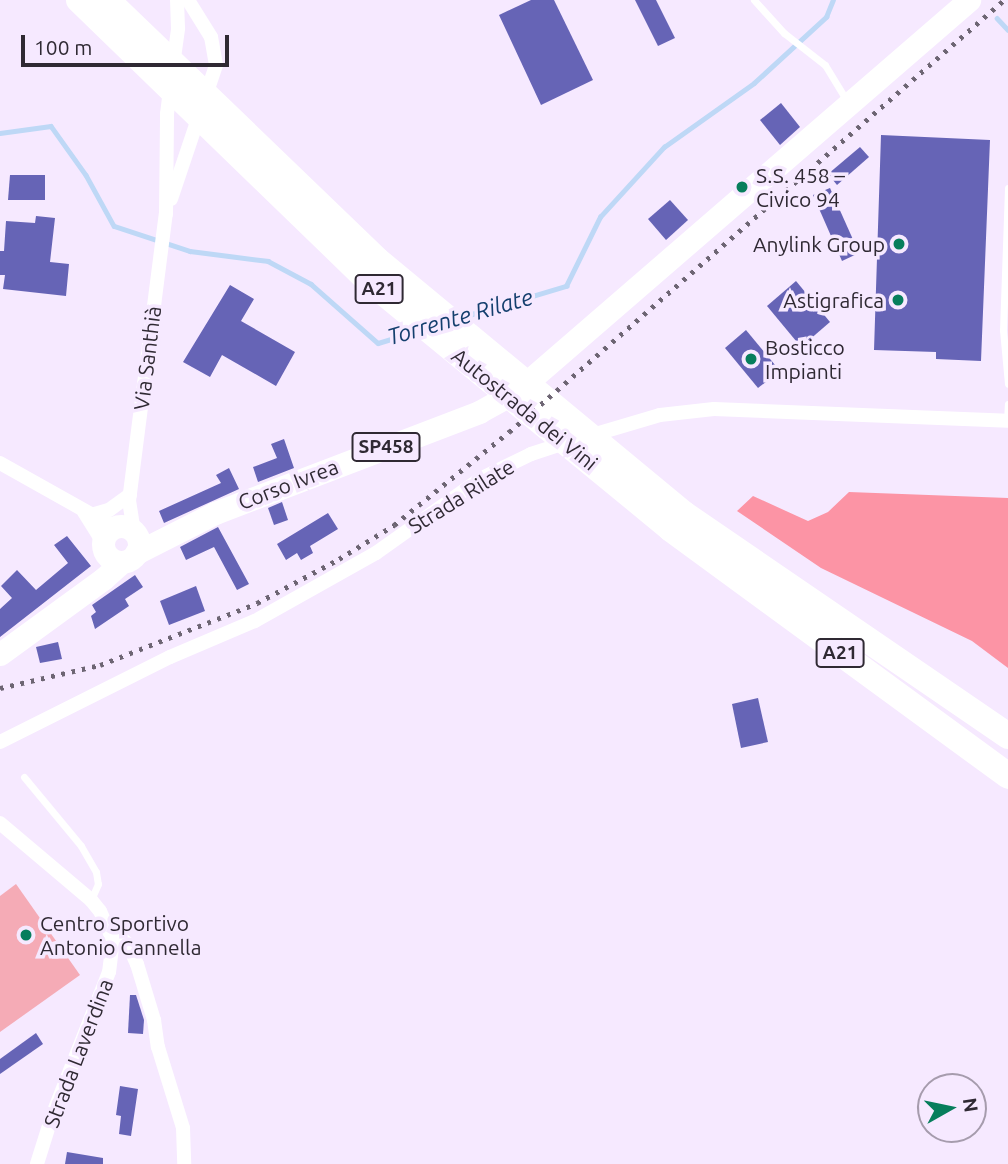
<!DOCTYPE html>
<html>
<head>
<meta charset="utf-8">
<style>
	body { margin:0 }
	#map { position:relative; width:1008px; height:1164px; overflow:hidden; background:#f6e9ff; font-family:Ubuntu,sans-serif }
	div>[style] { position:absolute }
	.green>* { inset:0; background:#f5abb6 }
	.forest>* { inset:0; background:#fc94a5 }
	.stream>* { height:4.5px; margin:-2.25px; padding:0 2.25px; transform-origin:2.25px; border-radius:2.25px; background:#bed8f6 }
	.building>* { inset:0; background:#6664b6 }
	.lane>* { height:7px; margin:-3.5px; padding:0 3.5px; transform-origin:3.5px; border-radius:3.5px; background:#fff }
	.street>* { height:14px; margin:-7px; padding:0 7px; transform-origin:7px; border-radius:7px; background:#fff }
	.primary>* { height:23px; margin:-11.5px; padding:0 11.5px; transform-origin:11.5px; border-radius:11.5px; background:#fff }
	.primary>.ring { margin:-11.5px; padding:0; box-sizing:content-box; background:none; border:23px solid #fff; border-radius:50% }
	.highway>* { height:26px; margin:-13px; padding:0 13px; transform-origin:13px; border-radius:13px; background:#fff }
	.rail>* { height:4.5px; margin-top:-2.25px; transform-origin:0; background:repeating-linear-gradient(90deg,#6d6573 0 3.5px,transparent 0 10.5px) }
	.dots>* { width:19px; height:19px; translate:-50% -50%; box-sizing:border-box; border:4px solid #f6e9ff; border-radius:50% }
	span { translate:-50% -50%; white-space:nowrap; text-align:center; line-height:1.15; -webkit-text-stroke:7px #f6e9ff; paint-order:stroke }
	.shield-label span { padding:2px 5px; background:#f6e9ff; border:2px solid; border-radius:5px; -webkit-text-stroke-width:0 }
	.shield-label { font-size:19px; color:#2f2933; font-weight:700 }
	.poi-label { font-size:21px; color:#2f2933 }
	.left { translate:0 -50%; text-align:left }
	.right { translate:-100% -50%; text-align:right }
	.street-label { font-size:21px; color:#2f2933 }
	.water-label { font-size:23px; color:#143f6e; font-style:italic }
	.north { position:absolute; left:917px; top:1073px; width:70px; height:70px; box-sizing:border-box; background:#f6e9ff; border:2px solid #a69cad; border-radius:50%; rotate:81deg; font-size:19px; font-weight:700; line-height:28px; text-align:center; color:#2f2933 }
	.north::after { content:''; display:block; margin:auto; width:24px; height:32px; background:#077e5c; clip-path:polygon(50% 0,100% 100%,50% 72%,0 100%) }
	.scale { position:absolute; left:21px; top:35px; width:208px; height:32px; box-sizing:border-box; border:4px solid #2f2933; border-top:0; padding-left:9px; font-size:21px; line-height:24px; white-space:nowrap; color:#2f2933; -webkit-text-stroke:5px #f6e9ff; paint-order:stroke }
</style>
</head>
<body>
<div id="map">
	<div class="green">
		<i style="clip-path:polygon(16px 884px,80px 975px,0 1032px,0 896px)"></i>
	</div>
	<div class="forest">
		<i style="clip-path:polygon(849px 492px,1008px 498px,1008px 668px,972px 641px,821px 568px,737px 511px,753px 496px,808px 521px,828px 512px)"></i>
	</div>
	<div class="stream">
		<i style="left:997px;top:18px;width:16px;rotate:47deg"></i>
		<i style="left:0;top:133px;width:51px;rotate:-7.8deg"></i>
		<i style="left:51px;top:126px;width:60px;rotate:54.5deg"></i>
		<i style="left:86px;top:175px;width:58px;rotate:61.2deg"></i>
		<i style="left:114px;top:226px;width:80px;rotate:18.2deg"></i>
		<i style="left:190px;top:251px;width:79px;rotate:7.3deg"></i>
		<i style="left:268px;top:261px;width:49px;rotate:28.1deg"></i>
		<i style="left:311px;top:284px;width:89px;rotate:41.4deg"></i>
		<i style="left:378px;top:343px;width:41px;rotate:-17.1deg"></i>
		<i style="left:462px;top:317px;width:109px;rotate:-16.6deg"></i>
		<i style="left:566px;top:286px;width:77px;rotate:-63.8deg"></i>
		<i style="left:600px;top:217px;width:95px;rotate:-47.6deg"></i>
		<i style="left:664px;top:147px;width:110px;rotate:-35.4deg"></i>
		<i style="left:754px;top:83px;width:98px;rotate:-42.5deg"></i>
		<i style="left:826px;top:17px;width:18px;rotate:-68deg"></i>
	</div>
	<div class="building">
		<i style="clip-path:polygon(531px 0,554px 0,593px 80px,541px 105px,499px 15px)"></i>
		<i style="clip-path:polygon(635px 0,656px 0,675px 38px,658px 46px)"></i>
		<i style="clip-path:polygon(781px 103px,800px 127px,780px 145px,760px 120px)"></i>
		<i style="clip-path:polygon(881px 135px,990px 140px,981px 361px,936px 359px,936px 352px,874px 350px)"></i>
		<i style="clip-path:polygon(860px 147px,869px 157px,837px 185px,828px 174px)"></i>
		<i style="clip-path:polygon(10px 175px,45px 175px,45px 200px,8px 200px)"></i>
		<i style="clip-path:polygon(830px 188px,859px 253px,842px 261px,813px 195px)"></i>
		<i style="clip-path:polygon(670px 200px,688px 220px,666px 240px,648px 219px)"></i>
		<i style="clip-path:polygon(36px 216px,55px 218px,50px 262px,69px 264px,66px 296px,3px 289px,5px 275px,0 275px,0 251px,4px 251px,6px 221px,35px 223px)"></i>
		<i style="clip-path:polygon(796px 281px,830px 322px,801px 347px,767px 306px)"></i>
		<i style="clip-path:polygon(230px 285px,254px 299px,241px 321px,295px 352px,276px 386px,222px 355px,210px 377px,183px 362px)"></i>
		<i style="clip-path:polygon(746px 330px,780px 371px,758px 388px,725px 348px)"></i>
		<i style="clip-path:polygon(284px 439px,294px 468px,258px 482px,253px 467px,277px 458px,271px 444px)"></i>
		<i style="clip-path:polygon(229px 468px,239px 489px,164px 523px,159px 511px,221px 483px,216px 475px)"></i>
		<i style="clip-path:polygon(282px 502px,288px 520px,274px 525px,268px 508px)"></i>
		<i style="clip-path:polygon(328px 513px,338px 529px,310px 546px,313px 553px,301px 560px,297px 553px,286px 560px,277px 544px)"></i>
		<i style="clip-path:polygon(218px 527px,249px 584px,237px 590px,214px 547px,186px 560px,180px 547px)"></i>
		<i style="clip-path:polygon(67px 536px,91px 566px,0 637px,0 609px,12px 598px,1px 586px,17px 570px,36px 590px,68px 563px,54px 545px)"></i>
		<i style="clip-path:polygon(135px 575px,143px 587px,125px 599px,129px 606px,95px 629px,91px 616px,96px 612px,92px 605px)"></i>
		<i style="clip-path:polygon(196px 586px,205px 611px,169px 625px,160px 601px)"></i>
		<i style="clip-path:polygon(58px 642px,62px 659px,40px 663px,36px 647px)"></i>
		<i style="clip-path:polygon(758px 698px,768px 742px,741px 748px,732px 704px)"></i>
		<i style="clip-path:polygon(130px 995px,136px 995px,144px 1020px,143px 1034px,128px 1033px)"></i>
		<i style="clip-path:polygon(36px 1033px,43px 1044px,0 1074px,0 1059px)"></i>
		<i style="clip-path:polygon(120px 1086px,138px 1089px,131px 1136px,119px 1134px,121px 1116px,116px 1115px)"></i>
		<i style="clip-path:polygon(67px 1152px,103px 1158px,103px 1164px,65px 1164px)"></i>
	</div>
	<div class="lane">
		<i style="left:754px;top:0;width:45px;rotate:47.7deg"></i>
		<i style="left:784px;top:33px;width:52px;rotate:38deg"></i>
		<i style="left:825px;top:65px;width:42px;rotate:58.6deg"></i>
		<i style="left:1008px;top:188px;width:142px;rotate:92deg"></i>
		<i style="left:1003px;top:330px;width:54px;rotate:84.7deg"></i>
		<i style="left:1007px;top:421px;width:17px;rotate:-87deg"></i>
		<i style="left:24px;top:777px;width:89px;rotate:50.4deg"></i>
		<i style="left:81px;top:846px;width:30px;rotate:60deg"></i>
		<i style="left:96px;top:872px;width:12px;rotate:81deg"></i>
		<i style="left:98px;top:884px;width:17px;rotate:114deg"></i>
	</div>
	<div class="street">
		<i style="left:173px;top:65px;width:37px;rotate:-82deg"></i>
		<i style="left:178px;top:28px;width:28px;rotate:-92deg"></i>
		<i style="left:171px;top:199px;width:141px;rotate:-71.4deg"></i>
		<i style="left:216px;top:65px;width:28px;rotate:-100deg"></i>
		<i style="left:211px;top:37px;width:44px;rotate:-121.9deg"></i>
		<i style="left:589px;top:436px;width:74px;rotate:-16.5deg"></i>
		<i style="left:660px;top:415px;width:54px;rotate:-6.3deg"></i>
		<i style="left:714px;top:409px;width:294px;rotate:2.3deg"></i>
		<i style="left:0;top:463px;width:131px;rotate:29.3deg"></i>
		<i style="left:84px;top:512px;width:36px;rotate:58deg"></i>
		<i style="left:91px;top:515px;width:19px;rotate:-16deg"></i>
		<i style="left:109px;top:510px;width:26px;rotate:-36deg"></i>
		<i style="left:134px;top:532px;width:31px;rotate:-99deg"></i>
		<i style="left:129px;top:501px;width:289px;rotate:-82.7deg"></i>
		<i style="left:166px;top:214px;width:100px;rotate:-89.4deg"></i>
		<i style="left:167px;top:114px;width:26px;rotate:-83deg"></i>
		<i style="left:0;top:742px;width:190px;rotate:-26.6deg"></i>
		<i style="left:170px;top:657px;width:92px;rotate:-23deg"></i>
		<i style="left:255px;top:621px;width:139px;rotate:-29.3deg"></i>
		<i style="left:376px;top:553px;width:128px;rotate:-35.4deg"></i>
		<i style="left:480px;top:479px;width:57px;rotate:-26.1deg"></i>
		<i style="left:531px;top:454px;width:40px;rotate:-18deg"></i>
		<i style="left:0;top:823px;width:119px;rotate:40.2deg"></i>
		<i style="left:91px;top:900px;width:14px;rotate:51deg"></i>
		<i style="left:100px;top:911px;width:32px;rotate:66deg"></i>
		<i style="left:113px;top:940px;width:32px;rotate:97deg"></i>
		<i style="left:109px;top:972px;width:155px;rotate:111.6deg"></i>
		<i style="left:52px;top:1116px;width:50px;rotate:107.4deg"></i>
		<i style="left:113px;top:940px;width:10px"></i>
		<i style="left:123px;top:940px;width:6px;rotate:39deg"></i>
		<i style="left:128px;top:944px;width:22px;rotate:66deg"></i>
		<i style="left:137px;top:964px;width:59px;rotate:73.1deg"></i>
		<i style="left:154px;top:1020px;width:27px;rotate:82deg"></i>
		<i style="left:158px;top:1047px;width:85px;rotate:72.8deg"></i>
		<i style="left:183px;top:1128px;width:36px;rotate:88deg"></i>
	</div>
	<div class="primary">
		<i class="ring" style="left:103px;top:526px;width:13px;height:13px"></i>
		<i style="left:136px;top:553px;width:89px;rotate:-26.9deg"></i>
		<i style="left:215px;top:513px;width:283px;rotate:-20.9deg"></i>
		<i style="left:479px;top:412px;width:43px;rotate:-28.9deg"></i>
		<i style="left:517px;top:391px;width:598px;rotate:-40.86deg"></i>
		<i style="left:0;top:654px;width:127px;rotate:-36.1deg"></i>
		<i style="left:103px;top:579px;width:25px;rotate:-42deg"></i>
	</div>
	<div class="highway">
		<i style="left:79px;top:0;width:401px;rotate:44.1deg"></i>
		<i style="left:367px;top:279px;width:394px;rotate:39.4deg"></i>
		<i style="left:671px;top:529px;width:418px;rotate:36.2deg"></i>
		<i style="left:107px;top:0;width:375px;rotate:43.9deg"></i>
		<i style="left:377px;top:260px;width:398px;rotate:39.6deg"></i>
		<i style="left:684px;top:514px;width:393px;rotate:34.4deg"></i>
	</div>
	<div class="rail">
		<i style="left:0;top:688px;width:103px;rotate:-13deg"></i>
		<i style="left:100px;top:665px;width:169px;rotate:-21.5deg"></i>
		<i style="left:257px;top:603px;width:93px;rotate:-28.2deg"></i>
		<i style="left:339px;top:559px;width:65px;rotate:-31.7deg"></i>
		<i style="left:394px;top:525px;width:148px;rotate:-39deg"></i>
		<i style="left:509px;top:432px;width:657px;rotate:-41.11deg"></i>
	</div>
	<div class="dots">
		<i style="left:742px;top:187px;background:#077e5c"></i>
		<i style="left:899px;top:244px;background:#077e5c"></i>
		<i style="left:898px;top:300px;background:#077e5c"></i>
		<i style="left:751px;top:359px;background:#077e5c"></i>
		<i style="left:26px;top:935px;background:#077e5c"></i>
	</div>
	<div class="shield-label">
		<span style="left:379px;top:289px">A21</span>
		<span style="left:386px;top:447px">SP458</span>
		<span style="left:840px;top:653px">A21</span>
	</div>
	<div class="poi-label">
		<span class="left" style="left:756px;top:187px">S.S. 458 –<br>Civico 94</span>
		<span class="right" style="left:885px;top:244px">Anylink Group</span>
		<span class="right" style="left:884px;top:300px">Astigrafica</span>
		<span class="left" style="left:765px;top:359px">Bosticco<br>Impianti</span>
		<span class="left" style="left:40px;top:935px">Centro Sportivo<br>Antonio Cannella</span>
	</div>
	<div class="street-label">
		<span style="left:147px;top:358px;rotate:-83deg">Via Santhià</span>
		<span style="left:525px;top:409px;rotate:39deg">Autostrada dei Vini</span>
		<span style="left:288px;top:484px;rotate:-21deg">Corso Ivrea</span>
		<span style="left:461px;top:496px;rotate:-32deg">Strada Rilate</span>
		<span style="left:78px;top:1053px;rotate:-69deg">Strada Laverdina</span>
	</div>
	<div class="water-label">
		<span style="left:460px;top:317px;rotate:-16deg">Torrente Rilate</span>
	</div>
	<div class="north">N</div>
	<div class="scale">100 m</div>
</div>
</body>
</html>
